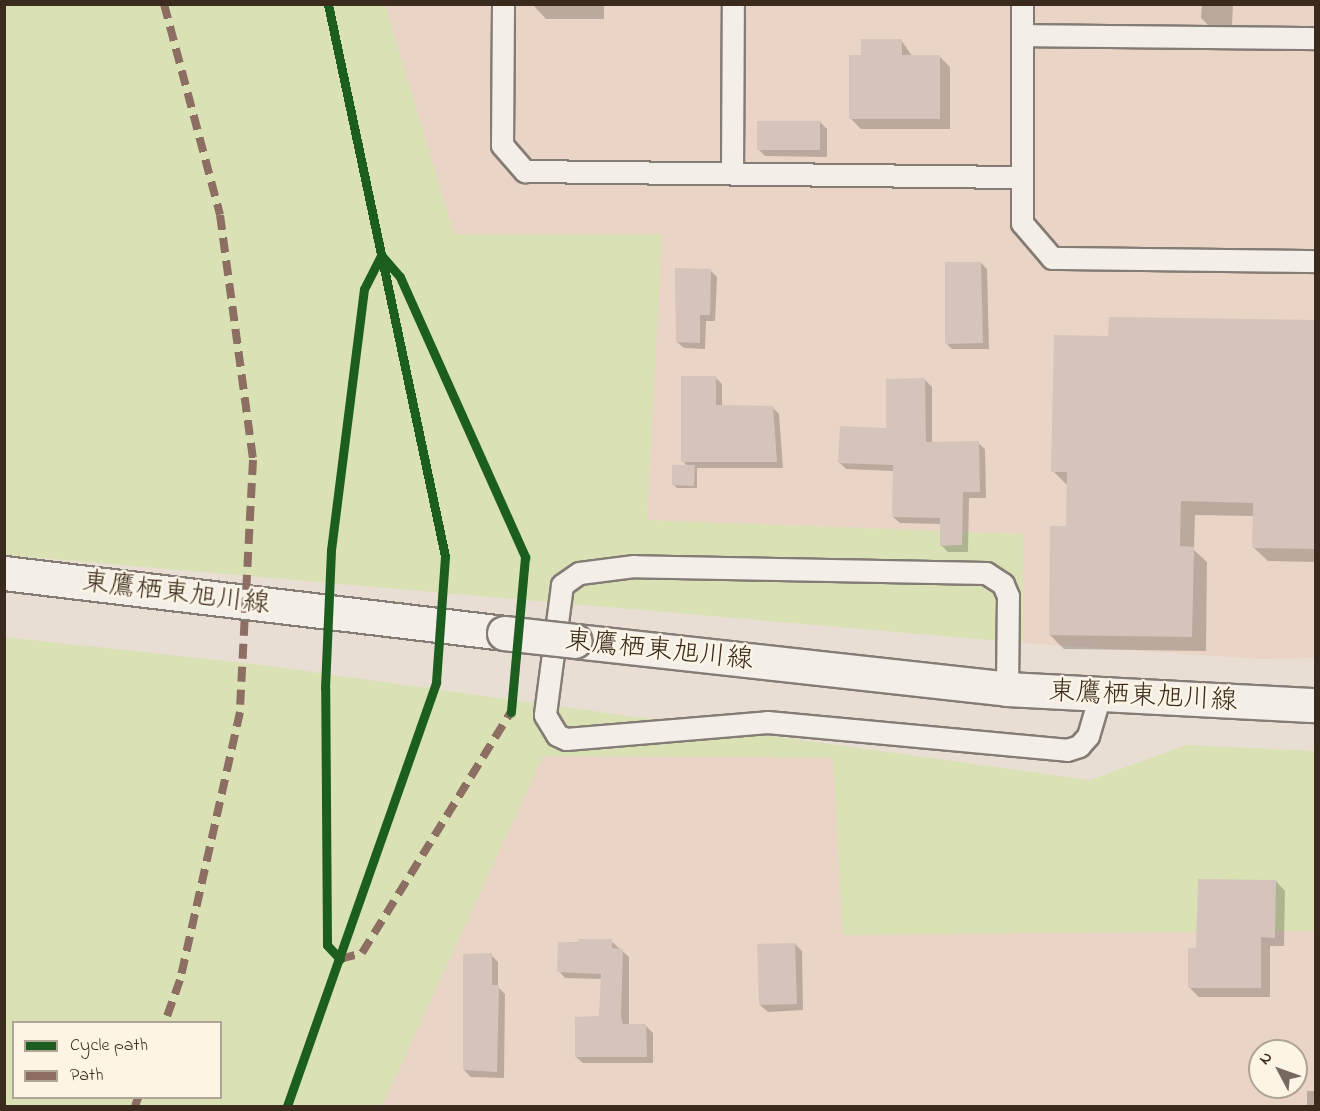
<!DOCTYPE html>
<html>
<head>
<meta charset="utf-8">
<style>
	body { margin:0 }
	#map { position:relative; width:1320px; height:1111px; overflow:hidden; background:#e9ded4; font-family:"Indie Flower","Klee One",sans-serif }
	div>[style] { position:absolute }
	.built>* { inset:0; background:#ead4c5 }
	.green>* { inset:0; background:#dae2b5 }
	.shadow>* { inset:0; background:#0003 }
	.building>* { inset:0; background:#d4c4bb }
	.roads { filter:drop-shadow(2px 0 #847c75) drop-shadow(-2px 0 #847c75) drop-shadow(0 2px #847c75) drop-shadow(0 -2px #847c75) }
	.minor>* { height:21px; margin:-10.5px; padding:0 10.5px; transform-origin:10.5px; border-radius:10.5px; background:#f3efe8 }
	.primary>* { height:33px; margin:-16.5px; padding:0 16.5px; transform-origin:16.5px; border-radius:16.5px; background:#f3efe8 }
	.bridges { filter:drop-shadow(2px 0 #847c75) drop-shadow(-2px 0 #847c75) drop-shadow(0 2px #847c75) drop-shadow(0 -2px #847c75) }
	.primary-bridge>* { height:33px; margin:-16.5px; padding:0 16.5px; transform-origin:16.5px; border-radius:16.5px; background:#f3efe8 }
	.quiet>* { height:8px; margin-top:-4px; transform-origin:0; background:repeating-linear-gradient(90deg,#8d6e63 0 15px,transparent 0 23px) }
	.cycleway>* { height:9px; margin:-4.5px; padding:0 4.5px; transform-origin:4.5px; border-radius:4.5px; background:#1b5e20 }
	span { translate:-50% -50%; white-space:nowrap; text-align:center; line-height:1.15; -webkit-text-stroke:5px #fcf5e5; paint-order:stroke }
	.street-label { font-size:27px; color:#3b2a1e }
	.frame { position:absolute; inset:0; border:6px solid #3b2a1e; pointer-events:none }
	.legend { position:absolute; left:12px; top:1021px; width:210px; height:78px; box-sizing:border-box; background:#fcf5e5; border:2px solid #afa495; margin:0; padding:8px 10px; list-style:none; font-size:18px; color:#3b2a1e }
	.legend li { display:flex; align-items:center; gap:12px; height:30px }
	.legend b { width:30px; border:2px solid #afa495 }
	.north { position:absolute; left:1248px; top:1039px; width:60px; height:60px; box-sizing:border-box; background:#fcf5e5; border:2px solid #afa495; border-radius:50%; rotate:311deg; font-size:16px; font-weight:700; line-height:24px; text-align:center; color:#3b2a1e }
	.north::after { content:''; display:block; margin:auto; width:21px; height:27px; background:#78695e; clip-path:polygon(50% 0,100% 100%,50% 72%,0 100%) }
</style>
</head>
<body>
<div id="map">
	<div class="built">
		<i style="clip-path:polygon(385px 5px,1315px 5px,1315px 658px,1262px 659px,1023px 643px,1023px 534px,647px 520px,661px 234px,454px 234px)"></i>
		<i style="clip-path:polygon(evenodd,543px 756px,833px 758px,843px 935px,1315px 931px,1315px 1106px,382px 1106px,543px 756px,1260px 1051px,1296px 1051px,1296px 1087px,1260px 1087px,1260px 1051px)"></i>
	</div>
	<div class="green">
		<i style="clip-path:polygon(4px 5px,385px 5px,454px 234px,662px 234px,647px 520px,1023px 534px,1023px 643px,5px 555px)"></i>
		<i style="clip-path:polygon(evenodd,5px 637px,262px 665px,1090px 780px,1186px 745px,1315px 751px,1315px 931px,843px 935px,833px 758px,543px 756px,382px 1106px,5px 1106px,5px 637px,14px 1022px,220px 1022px,220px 1098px,14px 1098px,14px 1022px)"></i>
	</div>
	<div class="shadow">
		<i style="clip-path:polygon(532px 4px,604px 4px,604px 19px,546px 19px)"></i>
		<i style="clip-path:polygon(1202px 4px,1233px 4px,1232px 25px,1208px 25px,1201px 18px)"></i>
		<i style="clip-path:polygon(901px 40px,912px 56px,939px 56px,950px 67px,950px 129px,861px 129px,850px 118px,863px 57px)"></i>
		<i style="clip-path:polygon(820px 122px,827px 129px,827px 157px,765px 156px,758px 149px)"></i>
		<i style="clip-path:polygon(981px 263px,987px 269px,989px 349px,952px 349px,946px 343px)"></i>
		<i style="clip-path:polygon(710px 270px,717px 277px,715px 321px,706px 321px,705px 349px,684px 348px,677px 342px)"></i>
		<i style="clip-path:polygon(1055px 337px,1315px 543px,1315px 562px,1268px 561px,1253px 547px,1254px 516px,1195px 515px,1194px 550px,1207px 562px,1206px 651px,1064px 649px,1050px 635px,1067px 528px,1068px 486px,1053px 471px)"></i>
		<i style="clip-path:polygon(715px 377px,722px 384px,722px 406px,772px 407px,779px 414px,783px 468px,697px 468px,697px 488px,677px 488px,674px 485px,688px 467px,683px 461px)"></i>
		<i style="clip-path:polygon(925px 380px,932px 387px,932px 444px,978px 443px,985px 449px,986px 498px,969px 498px,968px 552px,948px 552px,941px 545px,942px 524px,900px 523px,893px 517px,894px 471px,846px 469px,839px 462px,888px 430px)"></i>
		<i style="clip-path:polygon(1276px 881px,1285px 891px,1284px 946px,1270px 946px,1270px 997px,1199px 997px,1189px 987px,1197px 950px)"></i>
		<i style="clip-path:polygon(611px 941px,629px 957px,629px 1026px,646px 1026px,653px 1033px,653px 1063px,583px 1063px,576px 1057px,601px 1018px,602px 979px,565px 978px,559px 971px,560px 943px)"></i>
		<i style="clip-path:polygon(795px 944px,802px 951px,803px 1010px,768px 1012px,760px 1005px)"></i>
		<i style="clip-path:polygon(491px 955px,498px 962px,498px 987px,505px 994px,504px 1078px,471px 1077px,464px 1070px)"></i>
		<i style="clip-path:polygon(1307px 1091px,1316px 1091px,1316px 1106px,1307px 1106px)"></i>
	</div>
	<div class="building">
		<i style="clip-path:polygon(861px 39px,902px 39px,902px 55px,940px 55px,940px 119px,849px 119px,849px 55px,861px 55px)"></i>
		<i style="clip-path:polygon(757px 121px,820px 121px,820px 150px,757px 150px)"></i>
		<i style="clip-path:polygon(945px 262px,981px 262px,983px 343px,945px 344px)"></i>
		<i style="clip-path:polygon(675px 268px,711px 269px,710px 315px,700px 315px,700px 343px,676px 342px)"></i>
		<i style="clip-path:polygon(1109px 317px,1316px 320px,1316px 549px,1252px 548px,1253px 503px,1181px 501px,1180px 546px,1194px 547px,1192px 637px,1049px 635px,1050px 526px,1066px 526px,1067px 472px,1051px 472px,1054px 335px,1108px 336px)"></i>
		<i style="clip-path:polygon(681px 376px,716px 376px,716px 405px,773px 406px,777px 462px,681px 462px)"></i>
		<i style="clip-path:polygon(925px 378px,926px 442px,979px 441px,980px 492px,963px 492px,962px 545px,940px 546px,940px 518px,892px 517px,893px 465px,838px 463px,840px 426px,886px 428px,886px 379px)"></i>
		<i style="clip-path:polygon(672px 465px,695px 465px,694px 486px,672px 485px)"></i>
		<i style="clip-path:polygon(1198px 879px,1276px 880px,1275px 938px,1261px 937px,1261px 988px,1188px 988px,1188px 948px,1196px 948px)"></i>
		<i style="clip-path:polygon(578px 939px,612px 939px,612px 948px,623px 949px,621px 1016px,623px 1024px,646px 1024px,647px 1057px,575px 1057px,575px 1017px,599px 1016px,601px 974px,557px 972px,558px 942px,578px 943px)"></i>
		<i style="clip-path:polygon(795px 943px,797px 1004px,759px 1005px,757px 944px)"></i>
		<i style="clip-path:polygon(492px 953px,492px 985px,499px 985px,497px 1072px,463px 1070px,463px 954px)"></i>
	</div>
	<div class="roads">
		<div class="minor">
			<i style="left:503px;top:4px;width:141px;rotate:90.4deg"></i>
			<i style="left:502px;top:145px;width:35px;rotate:49deg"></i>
			<i style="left:525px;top:171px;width:495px;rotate:0.7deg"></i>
			<i style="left:1022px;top:4px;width:219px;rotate:90deg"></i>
			<i style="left:1022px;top:223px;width:46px;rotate:49.4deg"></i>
			<i style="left:1052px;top:258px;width:264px;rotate:0.7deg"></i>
			<i style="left:1022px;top:35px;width:294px;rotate:0.6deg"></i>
			<i style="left:732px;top:172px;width:168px;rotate:-89.7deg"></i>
			<i style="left:1007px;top:689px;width:93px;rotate:-89.4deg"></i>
			<i style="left:1008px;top:596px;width:13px;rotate:-113deg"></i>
			<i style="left:1003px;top:584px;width:20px;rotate:-147deg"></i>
			<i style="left:986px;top:573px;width:352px;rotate:-178.9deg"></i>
			<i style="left:634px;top:566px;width:55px;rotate:172.7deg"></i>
			<i style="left:579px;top:573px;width:21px;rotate:145deg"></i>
			<i style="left:562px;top:585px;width:131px;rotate:97.5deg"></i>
			<i style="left:545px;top:715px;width:23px;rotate:59deg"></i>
			<i style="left:557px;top:735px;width:10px;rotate:24deg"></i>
			<i style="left:566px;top:739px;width:202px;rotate:-4.8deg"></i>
			<i style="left:767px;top:722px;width:301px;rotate:5.3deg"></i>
			<i style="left:1067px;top:750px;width:13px;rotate:-18deg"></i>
			<i style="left:1079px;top:746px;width:13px;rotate:-48deg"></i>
			<i style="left:1088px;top:736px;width:43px;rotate:-73.7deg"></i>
		</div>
		<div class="primary">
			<i style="left:4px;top:573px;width:504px;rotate:6.84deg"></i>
			<i style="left:575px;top:641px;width:435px;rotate:6.3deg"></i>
			<i style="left:1007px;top:689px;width:309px;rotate:3deg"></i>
		</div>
	</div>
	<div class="bridges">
		<div class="primary-bridge">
			<i style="left:504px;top:633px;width:71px;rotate:6.4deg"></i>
		</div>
	</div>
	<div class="quiet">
		<i style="left:164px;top:4px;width:218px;rotate:75.1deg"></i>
		<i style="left:220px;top:215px;width:247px;rotate:82.3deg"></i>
		<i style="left:253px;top:460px;width:252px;rotate:93deg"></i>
		<i style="left:240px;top:712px;width:275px;rotate:102.6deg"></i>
		<i style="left:180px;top:980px;width:45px;rotate:109.7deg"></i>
		<i style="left:340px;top:959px;width:23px;rotate:-15deg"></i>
		<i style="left:362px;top:953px;width:283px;rotate:-58.3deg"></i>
		<i style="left:135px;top:1106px;width:9px;rotate:-69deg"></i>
	</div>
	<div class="cycleway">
		<i style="left:340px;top:959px;width:19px;rotate:-133deg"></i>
		<i style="left:327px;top:945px;width:257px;rotate:-90.4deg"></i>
		<i style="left:325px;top:688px;width:138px;rotate:-87.5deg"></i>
		<i style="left:331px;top:550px;width:263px;rotate:-82.8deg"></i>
		<i style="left:364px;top:289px;width:38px;rotate:-63deg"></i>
		<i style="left:381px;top:255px;width:29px;rotate:49deg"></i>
		<i style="left:400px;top:277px;width:307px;rotate:65.9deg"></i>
		<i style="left:525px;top:557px;width:156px;rotate:95.2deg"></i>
		<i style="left:287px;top:1106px;width:449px;rotate:-70.6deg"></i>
		<i style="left:436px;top:682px;width:126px;rotate:-85.9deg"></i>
		<i style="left:445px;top:556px;width:564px;rotate:-101.97deg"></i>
	</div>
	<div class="street-label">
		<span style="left:176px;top:594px;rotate:7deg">東鷹栖東旭川線</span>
		<span style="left:659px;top:651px;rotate:6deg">東鷹栖東旭川線</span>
		<span style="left:1143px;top:697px;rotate:3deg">東鷹栖東旭川線</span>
	</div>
	<div class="frame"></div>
	<ul class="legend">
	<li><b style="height:8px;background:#1b5e20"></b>Cycle path</li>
	<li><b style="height:8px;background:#8d6e63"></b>Path</li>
	</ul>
	<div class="north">N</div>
</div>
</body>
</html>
